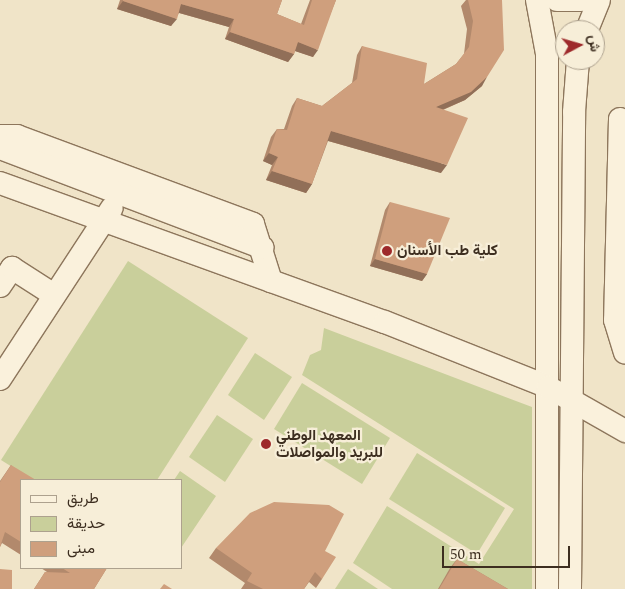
<!DOCTYPE html>
<html>
<head>
<meta charset="utf-8">
<style>
	body { margin:0 }
	#map { position:relative; width:625px; height:589px; overflow:hidden; background:#f0e4c8; font-family:Spectral,Vazirmatn,serif }
	div>[style] { position:absolute }
	.green>* { inset:0; background:#c9cf9b }
	.roads { filter:drop-shadow(1px 0 #8d765c) drop-shadow(-1px 0 #8d765c) drop-shadow(0 1px #8d765c) drop-shadow(0 -1px #8d765c) }
	.minor>* { height:22px; margin:-11px; padding:0 11px; transform-origin:11px; border-radius:11px; background:#faf1dc }
	.wall>* { inset:0; background:#b2896c }
	.shaded-wall>* { inset:0; background:#916f58 }
	.building>* { inset:0; background:#cf9f7d }
	.dots>* { width:14px; height:14px; translate:-50% -50%; box-sizing:border-box; border:2px solid #f7eed8; border-radius:50% }
	span { translate:-50% -50%; white-space:nowrap; text-align:center; line-height:1.15; -webkit-text-stroke:4.5px #f7eed8; paint-order:stroke }
	.poi-label { font-size:15px; color:#3d2e20; font-weight:700 }
	.left { translate:0 -50%; text-align:left }
	.legend { position:absolute; left:20px; top:479px; width:162px; height:90px; box-sizing:border-box; background:#f7eed8; border:1px solid #ada18e; margin:0; padding:6px 9px; list-style:none; font-size:15px; color:#3d2e20 }
	.legend li { display:flex; align-items:center; gap:10px; height:25px }
	.legend b { width:25px; border:1px solid #ada18e }
	.north { position:absolute; left:555px; top:20px; width:50px; height:50px; box-sizing:border-box; background:#f7eed8; border:1px solid #ada18e; border-radius:50%; rotate:84deg; font-size:14px; font-weight:700; line-height:20px; text-align:center; color:#3d2e20 }
	.north::after { content:''; display:block; margin:auto; width:18px; height:22px; background:#9e2a2b; clip-path:polygon(50% 0,100% 100%,50% 72%,0 100%) }
	.scale { position:absolute; left:442px; top:546px; width:128px; height:22px; box-sizing:border-box; border:2px solid #3d2e20; border-top:0; padding-left:6px; font-size:15px; line-height:18px; white-space:nowrap; color:#3d2e20; -webkit-text-stroke:4px #f7eed8; paint-order:stroke }
</style>
</head>
<body>
<div id="map">
	<div class="green">
		<i style="clip-path:polygon(128px 261px,248px 338px,157px 480px,33px 480px,1px 460px)"></i>
		<i style="clip-path:polygon(324px 328px,532px 407px,532px 589px,392px 589px,353px 563px,387px 506px,479px 564px,514px 509px,302px 375px,310px 355px,321px 350px)"></i>
		<i style="clip-path:polygon(255px 353px,292px 377px,264px 420px,228px 395px)"></i>
		<i style="clip-path:polygon(302px 383px,390px 438px,362px 484px,274px 429px)"></i>
		<i style="clip-path:polygon(217px 415px,253px 439px,225px 482px,189px 457px)"></i>
		<i style="clip-path:polygon(417px 453px,505px 508px,477px 554px,389px 499px)"></i>
		<i style="clip-path:polygon(180px 471px,216px 496px,181px 548px,181px 480px,174px 480px)"></i>
		<i style="clip-path:polygon(348px 569px,378px 589px,335px 589px)"></i>
	</div>
	<div class="roads">
		<div class="minor">
			<i style="left:537px;top:0;width:55px;rotate:79.5deg"></i>
			<i style="left:547px;top:54px;width:535px;rotate:90deg"></i>
			<i style="left:557px;top:0;width:24px"></i>
			<i style="left:587px;top:30px;width:32px;rotate:-68deg"></i>
			<i style="left:620px;top:119px;width:201px;rotate:91.4deg"></i>
			<i style="left:615px;top:320px;width:34px;rotate:73deg"></i>
			<i style="left:0;top:136px;width:17px"></i>
			<i style="left:17px;top:136px;width:252px;rotate:20.4deg"></i>
			<i style="left:253px;top:224px;width:60px;rotate:72.5deg"></i>
			<i style="left:0;top:148px;width:281px;rotate:20.8deg"></i>
			<i style="left:0;top:183px;width:409px;rotate:19.9deg"></i>
			<i style="left:385px;top:322px;width:175px;rotate:21.7deg"></i>
			<i style="left:548px;top:387px;width:89px;rotate:29.7deg"></i>
			<i style="left:0;top:286px;width:22px;rotate:-56deg"></i>
			<i style="left:12px;top:268px;width:50px;rotate:32.7deg"></i>
			<i style="left:0;top:379px;width:204px;rotate:-56.8deg"></i>
			<i style="left:570px;top:589px;width:477px;rotate:-89.5deg"></i>
			<i style="left:574px;top:112px;width:52px;rotate:-85.6deg"></i>
		</div>
	</div>
	<div class="wall">
		<i style="clip-path:polygon(120px 0,282px 0,277px 14px,301px 24px,310px 0,336px 0,313px 57px,295px 51px,294px 54px,288px 62px,225px 39px,229px 27px,179px 13px,171px 26px,117px 9px)"></i>
		<i style="clip-path:polygon(466px 0,502px 0,482px 86px,465px 100px,443px 110px,441px 173px,328px 141px,312px 184px,306px 193px,266px 180px,272px 165px,263px 161px,271px 137px,277px 129px,284px 129px,292px 106px,297px 98px,322px 106px,352px 83px,357px 55px,362px 46px,424px 84px,456px 64px,464px 54px,467px 29px,461px 6px)"></i>
		<i style="clip-path:polygon(390px 202px,427px 274px,422px 281px,370px 266px,385px 210px)"></i>
		<i style="clip-path:polygon(11px 465px,21px 480px,21px 555px,2px 543px,0 547px,0 481px)"></i>
		<i style="clip-path:polygon(216px 548px,325px 551px,322px 579px,316px 588px,309px 582px,304px 589px,241px 589px,245px 583px,209px 558px)"></i>
		<i style="clip-path:polygon(457px 559px,508px 589px,438px 589px,450px 568px)"></i>
		<i style="clip-path:polygon(41px 568px,107px 568px,94px 589px,34px 589px,45px 572px,47px 572px)"></i>
	</div>
	<div class="shaded-wall">
		<i style="clip-path:polygon(123px 1px,177px 19px,171px 26px,117px 9px)"></i>
		<i style="clip-path:polygon(181px 4px,234px 19px,229px 27px,176px 12px)"></i>
		<i style="clip-path:polygon(230px 32px,294px 54px,288px 62px,225px 39px)"></i>
		<i style="clip-path:polygon(298px 42px,318px 50px,313px 57px,292px 50px)"></i>
		<i style="clip-path:polygon(487px 77px,482px 86px,465px 100px,430px 115px,436px 107px)"></i>
		<i style="clip-path:polygon(331px 131px,447px 165px,441px 173px,325px 140px)"></i>
		<i style="clip-path:polygon(269px 153px,278px 157px,272px 165px,263px 161px)"></i>
		<i style="clip-path:polygon(272px 171px,312px 184px,306px 193px,266px 180px)"></i>
		<i style="clip-path:polygon(375px 259px,427px 274px,422px 281px,370px 266px)"></i>
	</div>
	<div class="building">
		<i style="clip-path:polygon(123px 0,282px 0,277px 14px,304px 25px,312px 0,336px 0,318px 50px,298px 42px,294px 54px,230px 32px,234px 19px,181px 4px,177px 19px,123px 1px)"></i>
		<i style="clip-path:polygon(468px 0,502px 0,504px 50px,487px 77px,471px 92px,436px 107px,468px 118px,447px 165px,331px 131px,312px 184px,272px 171px,278px 157px,269px 153px,277px 129px,287px 130px,297px 98px,322px 106px,357px 79px,362px 46px,427px 63px,424px 84px,456px 64px,469px 47px,473px 21px)"></i>
		<i style="clip-path:polygon(390px 202px,450px 218px,427px 274px,375px 259px)"></i>
		<i style="clip-path:polygon(11px 465px,36px 480px,21px 480px,21px 542px,5px 532px,0 547px,0 482px)"></i>
		<i style="clip-path:polygon(274px 502px,329px 505px,344px 514px,325px 551px,336px 557px,322px 579px,315px 572px,304px 589px,263px 589px,247px 581px,252px 573px,216px 548px,250px 513px)"></i>
		<i style="clip-path:polygon(457px 559px,508px 589px,439px 589px)"></i>
		<i style="clip-path:polygon(62px 568px,107px 568px,94px 589px,34px 589px,45px 572px,70px 573px)"></i>
		<i style="clip-path:polygon(0 569px,12px 570px,12px 589px,0 589px)"></i>
		<i style="clip-path:polygon(164px 584px,172px 589px,160px 589px)"></i>
	</div>
	<div class="dots">
		<i style="left:387px;top:251px;background:#9e2a2b"></i>
		<i style="left:266px;top:444px;background:#9e2a2b"></i>
	</div>
	<div class="poi-label">
		<span class="left" style="left:397px;top:251px">كلية طب الأسنان</span>
		<span class="left" style="left:276px;top:444px">المعهد الوطني<br>للبريد والمواصلات</span>
	</div>
	<ul class="legend">
	<li><b style="height:6px;background:#faf1dc"></b>طريق</li>
	<li><b style="height:14px;background:#c9cf9b"></b>حديقة</li>
	<li><b style="height:14px;background:#cf9f7d"></b>مبنى</li>
	</ul>
	<div class="north">ش</div>
	<div class="scale">50 m</div>
</div>
</body>
</html>
